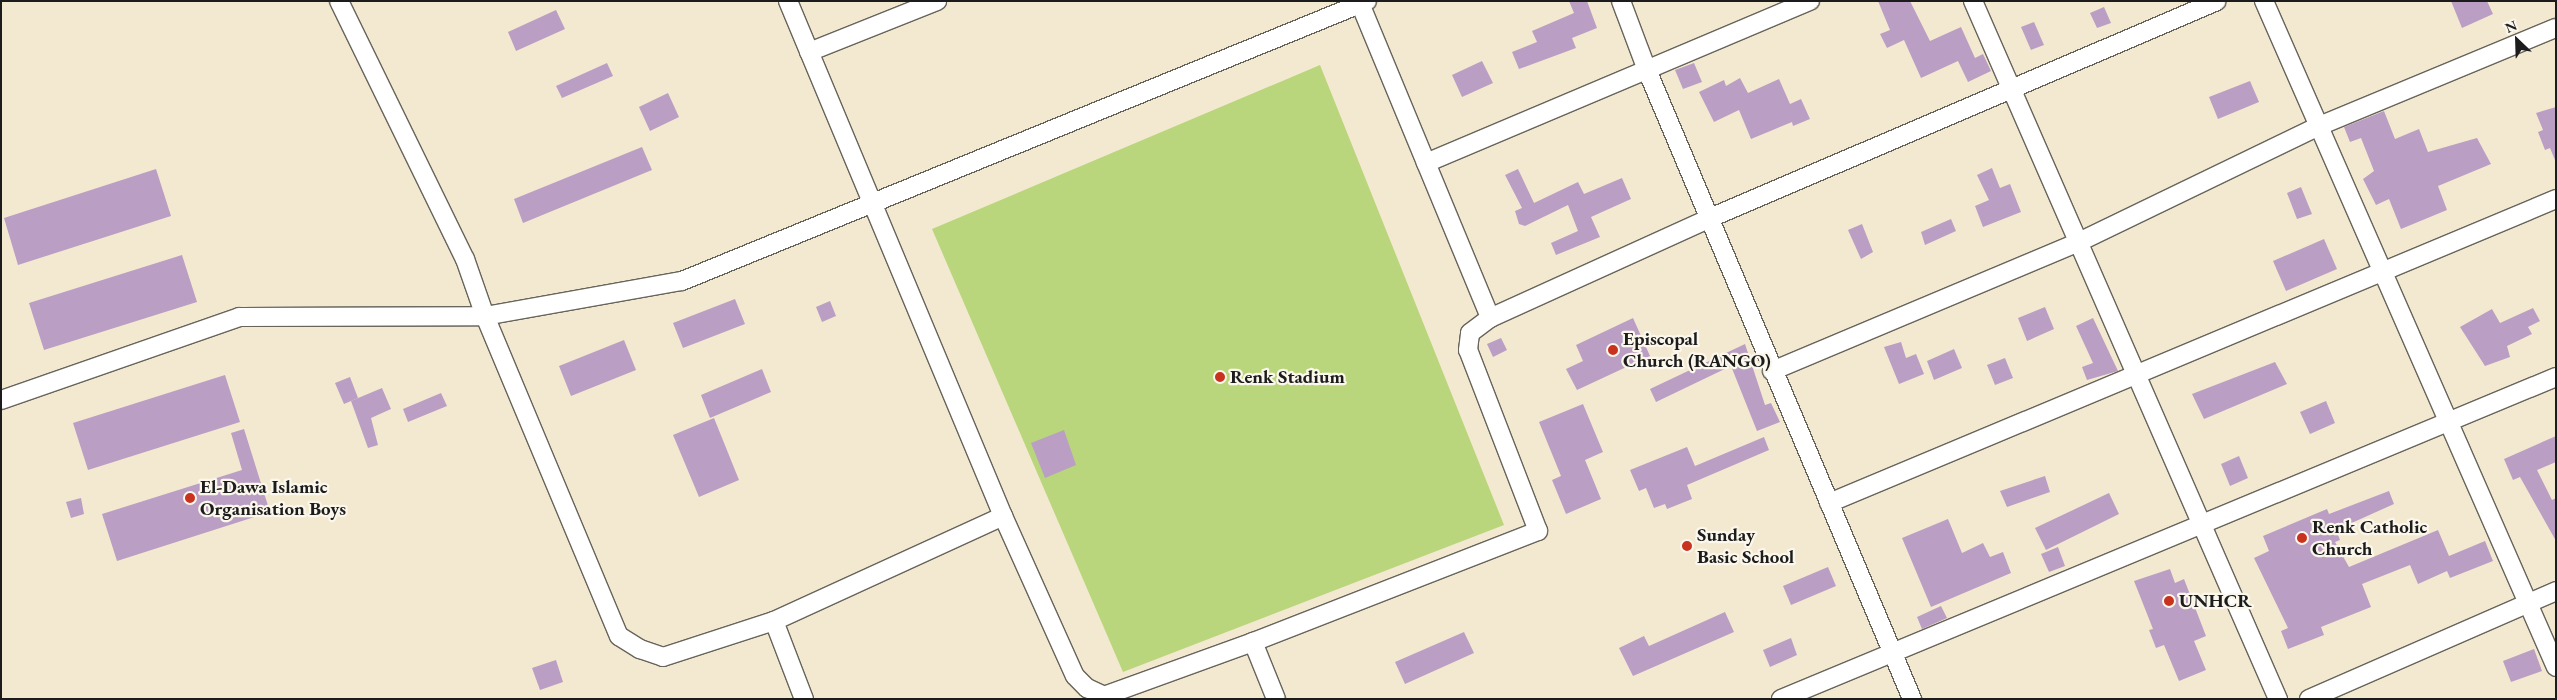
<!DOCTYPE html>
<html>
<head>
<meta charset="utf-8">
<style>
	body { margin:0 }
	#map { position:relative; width:2557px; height:700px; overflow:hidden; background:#f3e9d1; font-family:"EB Garamond",serif }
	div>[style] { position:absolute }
	.green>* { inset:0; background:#b9d67c }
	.building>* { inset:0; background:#ba9ec4 }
	.roads { filter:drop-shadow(1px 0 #67645b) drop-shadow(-1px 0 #67645b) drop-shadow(0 1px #67645b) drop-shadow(0 -1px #67645b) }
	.minor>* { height:18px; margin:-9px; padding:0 9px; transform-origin:9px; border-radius:9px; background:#fff }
	.dots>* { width:14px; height:14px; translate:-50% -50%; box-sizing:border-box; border:2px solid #fbf7ec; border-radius:50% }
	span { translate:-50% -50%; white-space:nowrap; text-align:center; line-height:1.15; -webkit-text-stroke:4.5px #fbf7ec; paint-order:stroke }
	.poi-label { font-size:19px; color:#1c1c1c; font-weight:700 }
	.left { translate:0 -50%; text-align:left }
	.frame { position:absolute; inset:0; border:2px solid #1c1c1c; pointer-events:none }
	.north { position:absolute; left:2492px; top:15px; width:50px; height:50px; -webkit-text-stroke:4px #fbf7ec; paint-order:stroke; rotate:336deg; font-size:14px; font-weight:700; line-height:20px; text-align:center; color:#1c1c1c }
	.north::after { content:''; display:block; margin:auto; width:18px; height:22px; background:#1c1c1c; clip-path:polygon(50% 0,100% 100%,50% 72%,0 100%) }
</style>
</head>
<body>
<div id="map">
	<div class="green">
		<i style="clip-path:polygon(1320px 65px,1504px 525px,1123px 672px,932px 229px)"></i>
	</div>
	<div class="building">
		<i style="clip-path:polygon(1569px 1px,1587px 1px,1597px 28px,1572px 38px,1576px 48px,1519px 69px,1512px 52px,1537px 42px,1532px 31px,1574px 13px)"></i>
		<i style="clip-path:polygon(1878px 1px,1910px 1px,1930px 41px,1961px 27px,1975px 58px,1983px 54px,1991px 71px,1968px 82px,1958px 61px,1921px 78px,1904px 40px,1887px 48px,1880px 34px,1890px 30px)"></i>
		<i style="clip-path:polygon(2451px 1px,2487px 1px,2493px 14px,2462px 28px)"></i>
		<i style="clip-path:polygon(2104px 7px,2111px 23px,2097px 28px,2090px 13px)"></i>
		<i style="clip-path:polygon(556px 10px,565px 29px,516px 51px,508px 32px)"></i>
		<i style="clip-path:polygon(2034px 22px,2044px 45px,2031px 50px,2021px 27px)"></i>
		<i style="clip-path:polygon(1482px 61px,1493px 83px,1462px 97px,1452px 75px)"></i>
		<i style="clip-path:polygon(607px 63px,613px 76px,562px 98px,556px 86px)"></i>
		<i style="clip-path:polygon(1694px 63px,1702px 82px,1683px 89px,1675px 70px)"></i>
		<i style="clip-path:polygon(1740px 78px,1748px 93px,1779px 79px,1790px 104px,1801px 99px,1810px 119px,1793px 126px,1792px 122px,1751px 139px,1739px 110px,1714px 122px,1699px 92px,1724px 80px,1726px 86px)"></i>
		<i style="clip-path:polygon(2250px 81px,2259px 102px,2218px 119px,2209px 97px)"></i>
		<i style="clip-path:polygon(668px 93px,679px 117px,650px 131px,639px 107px)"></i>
		<i style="clip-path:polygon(2556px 107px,2556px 160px,2555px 160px,2550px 148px,2545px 150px,2538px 132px,2543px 130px,2536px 113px)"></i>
		<i style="clip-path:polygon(2384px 111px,2395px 139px,2419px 129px,2428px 152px,2477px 138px,2491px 164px,2438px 186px,2447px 210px,2401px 229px,2389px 199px,2376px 205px,2363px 179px,2374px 171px,2361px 138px,2350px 142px,2344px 127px)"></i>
		<i style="clip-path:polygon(642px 147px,652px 170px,523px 223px,514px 199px)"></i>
		<i style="clip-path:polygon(1992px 168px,2000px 188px,2010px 184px,2021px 212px,1983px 227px,1975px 206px,1989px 200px,1977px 175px)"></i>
		<i style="clip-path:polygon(156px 169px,171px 216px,18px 265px,4px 218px)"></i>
		<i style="clip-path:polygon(1518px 169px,1534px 203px,1578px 182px,1584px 194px,1622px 178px,1631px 199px,1591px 217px,1600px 237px,1556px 255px,1551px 243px,1578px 231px,1568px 205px,1525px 226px,1519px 224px,1515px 211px,1522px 208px,1505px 175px)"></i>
		<i style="clip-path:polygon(2301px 187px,2312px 214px,2297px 219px,2287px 193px)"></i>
		<i style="clip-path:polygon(1951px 219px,1956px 231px,1925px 245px,1921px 232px)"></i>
		<i style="clip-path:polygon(1862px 224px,1873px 252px,1861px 259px,1848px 230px)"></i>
		<i style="clip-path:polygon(2324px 239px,2337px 269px,2286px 291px,2273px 261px)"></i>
		<i style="clip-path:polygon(182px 255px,197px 302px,44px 350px,29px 303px)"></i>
		<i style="clip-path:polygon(735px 299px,745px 324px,683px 348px,673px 323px)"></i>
		<i style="clip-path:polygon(830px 301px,836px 316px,822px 322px,816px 307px)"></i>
		<i style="clip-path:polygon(2045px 307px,2054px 329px,2027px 341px,2018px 318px)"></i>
		<i style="clip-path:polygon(2533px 308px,2540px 321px,2528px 327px,2532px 334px,2507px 346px,2510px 357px,2485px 366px,2460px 327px,2492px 309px,2500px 323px)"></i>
		<i style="clip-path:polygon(1633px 318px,1650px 356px,1577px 390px,1566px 369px,1583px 361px,1576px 345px)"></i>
		<i style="clip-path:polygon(2093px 318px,2118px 371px,2087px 380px,2082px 367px,2093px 363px,2076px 326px)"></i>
		<i style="clip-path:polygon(1501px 338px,1507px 350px,1493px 357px,1487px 344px)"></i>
		<i style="clip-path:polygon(624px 340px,636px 370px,571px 396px,559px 366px)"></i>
		<i style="clip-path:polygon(1901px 342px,1906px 358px,1916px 354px,1924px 374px,1899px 384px,1884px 347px)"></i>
		<i style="clip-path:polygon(1745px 344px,1765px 405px,1771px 403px,1780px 422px,1757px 431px,1731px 366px,1656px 402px,1650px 389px)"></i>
		<i style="clip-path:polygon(1954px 349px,1962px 368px,1934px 380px,1927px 361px)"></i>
		<i style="clip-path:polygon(2005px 358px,2013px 378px,1995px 385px,1987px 365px)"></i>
		<i style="clip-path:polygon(2275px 362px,2287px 384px,2204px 419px,2192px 394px)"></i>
		<i style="clip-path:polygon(762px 369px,771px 392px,710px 418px,701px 395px)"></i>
		<i style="clip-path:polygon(225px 375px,240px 422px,88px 470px,73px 423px)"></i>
		<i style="clip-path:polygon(350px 377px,358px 398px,344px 404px,335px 383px)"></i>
		<i style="clip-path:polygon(382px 388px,391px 409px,371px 418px,378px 445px,368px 448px,351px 401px)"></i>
		<i style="clip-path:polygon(441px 393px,447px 406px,408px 422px,403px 409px)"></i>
		<i style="clip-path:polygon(2326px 401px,2335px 423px,2310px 434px,2300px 412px)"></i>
		<i style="clip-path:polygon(1583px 404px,1603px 452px,1585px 460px,1601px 499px,1566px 514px,1552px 480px,1561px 476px,1539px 422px)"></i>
		<i style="clip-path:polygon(714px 418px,739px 480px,699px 497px,673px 435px)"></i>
		<i style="clip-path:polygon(244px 429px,270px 512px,117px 561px,102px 514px,242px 470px,231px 433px)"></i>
		<i style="clip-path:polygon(1064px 430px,1076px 465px,1045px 478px,1031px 443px)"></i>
		<i style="clip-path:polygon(2556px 436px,2556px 462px,2537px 470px,2552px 500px,2556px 498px,2556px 541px,2520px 477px,2513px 480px,2504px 459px)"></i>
		<i style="clip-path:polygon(1764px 437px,1769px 450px,1687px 485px,1692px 499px,1667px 509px,1665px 504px,1654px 508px,1646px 488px,1639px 491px,1630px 470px,1687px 447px,1695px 466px)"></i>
		<i style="clip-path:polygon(2239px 456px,2248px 478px,2230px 486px,2221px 464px)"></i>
		<i style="clip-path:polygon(2045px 476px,2050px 492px,2007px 507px,2000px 491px)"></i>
		<i style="clip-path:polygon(2389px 491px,2394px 504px,2336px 530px,2340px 540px,2335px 542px,2349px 567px,2438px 530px,2449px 556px,2485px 541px,2493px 561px,2450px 578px,2447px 571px,2418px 584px,2410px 565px,2362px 584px,2371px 607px,2321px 627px,2324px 635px,2288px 649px,2281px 631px,2288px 628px,2254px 558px,2269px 551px,2263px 536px,2327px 509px,2329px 514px)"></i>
		<i style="clip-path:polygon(2109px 493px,2119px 514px,2046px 550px,2035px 528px)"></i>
		<i style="clip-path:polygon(81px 498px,84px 514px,71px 518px,66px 502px)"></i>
		<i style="clip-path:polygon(1948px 519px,1962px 553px,1983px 543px,1990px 557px,2003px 552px,2011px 573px,1931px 607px,1902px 538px)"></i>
		<i style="clip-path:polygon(2058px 547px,2065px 566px,2049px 572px,2041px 554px)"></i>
		<i style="clip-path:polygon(1828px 567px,1836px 586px,1791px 605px,1783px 586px)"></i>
		<i style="clip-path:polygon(2170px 569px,2175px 583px,2184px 579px,2206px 636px,2194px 641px,2206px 670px,2179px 681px,2164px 645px,2156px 648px,2149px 630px,2153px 629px,2134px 581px)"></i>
		<i style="clip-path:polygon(1941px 606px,1947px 618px,1922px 629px,1917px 617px)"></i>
		<i style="clip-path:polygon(1725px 612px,1734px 632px,1633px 676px,1619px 648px,1644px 636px,1649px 646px)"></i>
		<i style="clip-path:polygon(1464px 632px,1474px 653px,1405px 684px,1395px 662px)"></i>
		<i style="clip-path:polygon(1791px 638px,1797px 655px,1770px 667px,1763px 650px)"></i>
		<i style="clip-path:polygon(2534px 649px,2542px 671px,2511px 682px,2503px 661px)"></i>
		<i style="clip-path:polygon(556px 660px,563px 682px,540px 690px,532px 668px)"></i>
	</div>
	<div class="roads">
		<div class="minor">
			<i style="left:339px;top:1px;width:287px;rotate:64deg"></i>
			<i style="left:465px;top:259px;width:60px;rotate:70.7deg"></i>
			<i style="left:485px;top:316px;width:347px;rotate:67.3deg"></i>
			<i style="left:619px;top:636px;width:25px;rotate:32deg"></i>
			<i style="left:640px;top:649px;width:24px;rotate:19deg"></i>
			<i style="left:663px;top:657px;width:117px;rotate:-18deg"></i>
			<i style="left:774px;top:621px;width:84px;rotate:69deg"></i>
			<i style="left:788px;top:1px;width:558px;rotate:67.34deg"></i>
			<i style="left:1003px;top:516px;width:175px;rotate:65.8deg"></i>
			<i style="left:1075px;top:676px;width:17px;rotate:45deg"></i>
			<i style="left:1087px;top:688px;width:19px;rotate:25deg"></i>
			<i style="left:1104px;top:696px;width:158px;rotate:-19.9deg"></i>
			<i style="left:1253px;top:642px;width:306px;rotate:-21.3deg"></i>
			<i style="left:1538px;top:531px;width:194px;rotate:-111.1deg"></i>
			<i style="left:1468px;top:350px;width:17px;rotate:-83deg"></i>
			<i style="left:1470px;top:333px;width:25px;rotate:-37deg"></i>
			<i style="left:1359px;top:1px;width:343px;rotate:67.5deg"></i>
			<i style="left:1490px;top:318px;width:242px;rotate:-24.4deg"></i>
			<i style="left:1710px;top:218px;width:551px;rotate:-23.17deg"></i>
			<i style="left:1621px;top:1px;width:74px;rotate:69.4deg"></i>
			<i style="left:1647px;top:70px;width:683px;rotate:67.15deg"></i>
			<i style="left:1973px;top:1px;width:762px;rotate:66.4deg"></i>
			<i style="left:2264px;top:1px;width:727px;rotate:66.33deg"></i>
			<i style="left:809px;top:52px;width:138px;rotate:-21.7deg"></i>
			<i style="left:1426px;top:163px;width:417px;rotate:-22.9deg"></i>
			<i style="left:1772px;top:371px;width:333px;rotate:-22.8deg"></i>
			<i style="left:2079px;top:242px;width:267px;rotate:-25.8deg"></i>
			<i style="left:2319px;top:126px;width:256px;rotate:-22.5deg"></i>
			<i style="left:1px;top:400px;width:252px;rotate:-19.2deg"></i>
			<i style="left:239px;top:317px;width:246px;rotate:-0.2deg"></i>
			<i style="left:485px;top:316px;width:200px;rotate:-10.1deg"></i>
			<i style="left:682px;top:281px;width:740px;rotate:-22.23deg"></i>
			<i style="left:1829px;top:503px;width:788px;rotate:-22.69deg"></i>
			<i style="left:774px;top:621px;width:252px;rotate:-24.6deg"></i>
			<i style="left:1253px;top:642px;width:61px;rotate:68deg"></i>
			<i style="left:1781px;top:699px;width:839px;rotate:-22.56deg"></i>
			<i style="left:2309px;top:699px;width:270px;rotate:-23.6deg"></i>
		</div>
	</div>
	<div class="dots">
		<i style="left:1613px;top:350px;background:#c8321e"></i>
		<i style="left:1220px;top:377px;background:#c8321e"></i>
		<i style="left:190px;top:498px;background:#c8321e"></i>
		<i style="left:2302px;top:538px;background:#c8321e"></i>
		<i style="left:1687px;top:546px;background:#c8321e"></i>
		<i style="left:2169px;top:601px;background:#c8321e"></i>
	</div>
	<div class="poi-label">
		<span class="left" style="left:1623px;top:350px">Episcopal<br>Church (RANGO)</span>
		<span class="left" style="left:1230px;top:377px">Renk Stadium</span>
		<span class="left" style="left:200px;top:498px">El-Dawa Islamic<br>Organisation Boys</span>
		<span class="left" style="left:2312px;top:538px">Renk Catholic<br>Church</span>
		<span class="left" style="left:1697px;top:546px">Sunday<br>Basic School</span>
		<span class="left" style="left:2179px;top:601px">UNHCR</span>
	</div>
	<div class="frame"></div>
	<div class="north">N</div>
</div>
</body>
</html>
